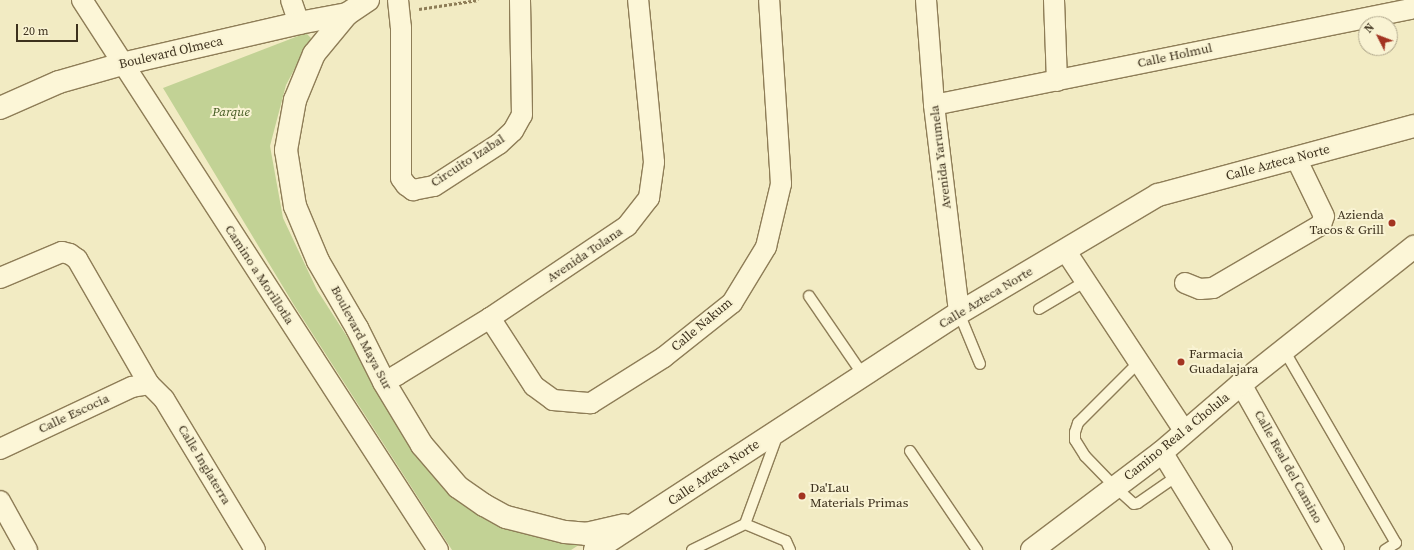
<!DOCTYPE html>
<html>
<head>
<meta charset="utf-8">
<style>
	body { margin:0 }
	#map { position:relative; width:1414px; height:550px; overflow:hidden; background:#f2ebc3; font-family:"Source Serif 4",serif }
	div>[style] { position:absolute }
	.green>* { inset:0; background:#c2d295 }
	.path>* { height:2.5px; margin-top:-1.25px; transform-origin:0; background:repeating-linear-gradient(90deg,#8e7d57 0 3px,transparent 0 5px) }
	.roads { filter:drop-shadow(1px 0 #8e7d57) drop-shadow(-1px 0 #8e7d57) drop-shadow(0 1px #8e7d57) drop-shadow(0 -1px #8e7d57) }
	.lane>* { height:10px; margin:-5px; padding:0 5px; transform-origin:5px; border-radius:5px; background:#fcf6d7 }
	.street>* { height:20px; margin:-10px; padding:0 10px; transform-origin:10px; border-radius:10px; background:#fcf6d7 }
	.secondary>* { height:22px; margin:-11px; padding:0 11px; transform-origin:11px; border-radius:11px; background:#fcf6d7 }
	.dots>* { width:11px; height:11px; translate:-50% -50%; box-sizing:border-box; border:2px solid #f9f3d3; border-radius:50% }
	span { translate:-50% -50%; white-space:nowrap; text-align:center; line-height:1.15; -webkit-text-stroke:4px #f9f3d3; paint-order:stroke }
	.street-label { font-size:13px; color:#3d311d }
	.park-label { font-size:13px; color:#445b22; font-style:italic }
	.poi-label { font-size:13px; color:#3d311d }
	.right { translate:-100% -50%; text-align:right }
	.left { translate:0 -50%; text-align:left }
	.north { position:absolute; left:1358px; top:16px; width:40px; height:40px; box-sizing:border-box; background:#f9f3d3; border:1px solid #aea58a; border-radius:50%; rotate:312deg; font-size:11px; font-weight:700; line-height:16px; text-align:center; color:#3d311d }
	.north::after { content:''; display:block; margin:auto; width:14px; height:18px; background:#a33421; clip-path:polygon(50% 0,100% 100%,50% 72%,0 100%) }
	.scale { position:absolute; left:16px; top:24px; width:62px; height:18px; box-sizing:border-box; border:2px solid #3d311d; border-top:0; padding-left:5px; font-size:12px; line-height:14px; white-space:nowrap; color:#3d311d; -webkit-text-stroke:3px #f9f3d3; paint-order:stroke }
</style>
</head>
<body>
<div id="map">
	<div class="green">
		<i style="clip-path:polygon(306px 33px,311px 38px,286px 85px,270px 146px,283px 218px,317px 290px,361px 358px,457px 496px,585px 541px,571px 550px,452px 550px,294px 305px,163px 88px)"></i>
	</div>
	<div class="path">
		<i style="left:419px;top:9px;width:60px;rotate:-8.7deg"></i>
	</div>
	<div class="roads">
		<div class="lane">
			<i style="left:809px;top:296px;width:96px;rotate:55.6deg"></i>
			<i style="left:1039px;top:309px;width:55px;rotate:-30.8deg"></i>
			<i style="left:959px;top:313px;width:55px;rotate:67.6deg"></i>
			<i style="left:1284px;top:350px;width:223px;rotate:59.9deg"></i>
			<i style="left:1396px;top:543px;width:13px;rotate:148deg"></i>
			<i style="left:1139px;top:362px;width:86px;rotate:135deg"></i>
			<i style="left:1078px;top:423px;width:9px;rotate:108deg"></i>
			<i style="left:1075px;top:432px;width:8px;rotate:90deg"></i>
			<i style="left:1075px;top:440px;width:19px;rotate:58deg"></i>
			<i style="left:1085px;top:456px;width:43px;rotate:45.9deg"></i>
			<i style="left:1115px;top:487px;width:25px;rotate:42deg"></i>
			<i style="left:1134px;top:504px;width:4px;rotate:-14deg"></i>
			<i style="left:1138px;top:503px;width:47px;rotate:-34.7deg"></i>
			<i style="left:910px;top:451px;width:120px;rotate:55.9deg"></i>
			<i style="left:745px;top:524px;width:44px;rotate:22.5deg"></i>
			<i style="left:786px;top:541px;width:10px;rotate:66deg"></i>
			<i style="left:692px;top:550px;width:59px;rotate:-26.1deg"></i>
			<i style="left:745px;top:524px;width:96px;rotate:-69.9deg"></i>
		</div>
		<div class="street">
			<i style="left:82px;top:0;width:655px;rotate:57.09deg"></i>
			<i style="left:291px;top:0;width:24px;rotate:71deg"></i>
			<i style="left:398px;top:0;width:27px;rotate:84deg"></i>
			<i style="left:401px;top:27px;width:151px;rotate:90deg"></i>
			<i style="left:401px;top:178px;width:9px;rotate:54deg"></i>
			<i style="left:406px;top:185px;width:9px;rotate:36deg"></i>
			<i style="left:413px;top:190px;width:21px;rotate:-11deg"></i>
			<i style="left:434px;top:186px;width:77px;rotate:-32.9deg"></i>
			<i style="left:499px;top:144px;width:19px;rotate:-43deg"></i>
			<i style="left:513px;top:131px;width:18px;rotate:-61deg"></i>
			<i style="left:522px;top:115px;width:115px;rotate:-91deg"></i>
			<i style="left:926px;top:0;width:105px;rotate:85.6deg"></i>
			<i style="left:934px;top:105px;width:209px;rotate:83.1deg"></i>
			<i style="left:1054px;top:0;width:81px;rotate:87.9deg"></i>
			<i style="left:934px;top:105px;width:486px;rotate:-11.4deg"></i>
			<i style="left:1410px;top:9px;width:6px;rotate:-45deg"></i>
			<i style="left:1065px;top:250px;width:218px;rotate:56.6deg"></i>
			<i style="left:0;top:278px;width:67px;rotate:-22.8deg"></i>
			<i style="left:62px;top:252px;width:8px;rotate:14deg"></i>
			<i style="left:70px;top:254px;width:9px;rotate:36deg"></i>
			<i style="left:77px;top:259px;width:144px;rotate:60.1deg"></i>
			<i style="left:149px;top:384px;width:21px;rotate:45deg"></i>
			<i style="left:164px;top:399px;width:176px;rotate:58.9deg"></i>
			<i style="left:1185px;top:283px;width:16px;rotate:22deg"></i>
			<i style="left:1200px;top:289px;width:13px;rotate:-4deg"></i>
			<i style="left:1213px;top:288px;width:125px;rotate:-30.3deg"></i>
			<i style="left:1321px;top:225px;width:9px;rotate:-72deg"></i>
			<i style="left:1324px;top:216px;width:64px;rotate:-115.8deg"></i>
			<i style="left:490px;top:318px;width:81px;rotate:57.1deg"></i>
			<i style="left:534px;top:386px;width:24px;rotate:36deg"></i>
			<i style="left:553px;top:400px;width:38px;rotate:5deg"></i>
			<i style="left:591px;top:403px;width:86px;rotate:-32.2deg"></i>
			<i style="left:664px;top:357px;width:87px;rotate:-38.5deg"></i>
			<i style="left:732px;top:303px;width:66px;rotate:-58.7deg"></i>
			<i style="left:766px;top:247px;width:65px;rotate:-76.6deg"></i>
			<i style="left:781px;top:184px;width:184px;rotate:-93.7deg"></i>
			<i style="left:384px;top:382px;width:15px;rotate:-28deg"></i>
			<i style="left:397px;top:375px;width:109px;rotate:-31.5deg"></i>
			<i style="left:490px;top:318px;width:165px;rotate:-33.9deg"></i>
			<i style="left:627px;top:226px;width:36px;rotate:-52deg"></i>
			<i style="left:649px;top:198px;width:36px;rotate:-82deg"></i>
			<i style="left:654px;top:162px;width:163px;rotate:-95.6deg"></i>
			<i style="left:1241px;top:384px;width:190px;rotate:60.7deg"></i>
			<i style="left:0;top:449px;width:146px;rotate:-25.2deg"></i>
			<i style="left:132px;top:387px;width:17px;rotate:-10deg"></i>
			<i style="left:1162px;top:452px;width:115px;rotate:58.5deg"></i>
			<i style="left:0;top:501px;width:56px;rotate:61.1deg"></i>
		</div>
		<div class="secondary">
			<i style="left:368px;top:0;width:25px;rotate:146deg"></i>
			<i style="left:347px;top:14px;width:52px;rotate:129.5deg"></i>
			<i style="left:314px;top:54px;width:50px;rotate:112.4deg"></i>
			<i style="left:295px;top:100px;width:51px;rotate:100.2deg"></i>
			<i style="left:286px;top:150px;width:57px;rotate:80.9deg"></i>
			<i style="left:295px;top:206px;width:60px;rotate:67.3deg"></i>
			<i style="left:318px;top:261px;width:78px;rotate:59.8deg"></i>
			<i style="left:357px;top:328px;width:60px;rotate:63.4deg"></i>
			<i style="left:384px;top:382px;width:74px;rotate:58.9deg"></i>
			<i style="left:422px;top:445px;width:55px;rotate:49.4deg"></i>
			<i style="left:458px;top:487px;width:32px;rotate:35deg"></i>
			<i style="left:484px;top:505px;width:25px;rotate:29deg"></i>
			<i style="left:506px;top:517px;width:61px;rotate:14.3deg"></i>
			<i style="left:565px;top:532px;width:21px;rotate:5deg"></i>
			<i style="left:586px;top:534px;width:39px;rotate:-13deg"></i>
			<i style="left:0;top:108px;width:64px;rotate:-23.8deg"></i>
			<i style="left:59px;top:82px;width:66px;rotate:-15.9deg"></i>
			<i style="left:122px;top:64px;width:182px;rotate:-13deg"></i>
			<i style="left:299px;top:23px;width:49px;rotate:-10.6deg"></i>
			<i style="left:595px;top:550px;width:434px;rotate:-33.1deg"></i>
			<i style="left:959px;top:313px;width:231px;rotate:-30.7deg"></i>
			<i style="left:1158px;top:195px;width:265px;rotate:-15.1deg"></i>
			<i style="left:1032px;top:550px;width:163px;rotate:-37deg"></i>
			<i style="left:1162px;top:452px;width:104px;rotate:-40.7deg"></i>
			<i style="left:1241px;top:384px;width:221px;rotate:-38.4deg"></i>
		</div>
	</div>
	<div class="dots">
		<i style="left:1392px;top:223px;background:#a33421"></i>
		<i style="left:1181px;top:362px;background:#a33421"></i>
		<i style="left:802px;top:496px;background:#a33421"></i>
	</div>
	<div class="street-label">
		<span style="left:171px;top:53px;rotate:-13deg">Boulevard Olmeca</span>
		<span style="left:1175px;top:56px;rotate:-12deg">Calle Holmul</span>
		<span style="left:941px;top:157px;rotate:-97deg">Avenida Yarumela</span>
		<span style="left:468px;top:161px;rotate:-33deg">Circuito Izabal</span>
		<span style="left:1278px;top:163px;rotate:-15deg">Calle Azteca Norte</span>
		<span style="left:585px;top:255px;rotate:-34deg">Avenida Tolana</span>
		<span style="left:259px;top:275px;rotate:57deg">Camino a Morillotla</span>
		<span style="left:986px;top:298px;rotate:-31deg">Calle Azteca Norte</span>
		<span style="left:702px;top:325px;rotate:-40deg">Calle Nakum</span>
		<span style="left:361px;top:338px;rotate:62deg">Boulevard Maya Sur</span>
		<span style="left:74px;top:414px;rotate:-25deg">Calle Escocia</span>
		<span style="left:1177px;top:437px;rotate:-39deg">Camino Real a Cholula</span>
		<span style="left:204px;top:465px;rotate:59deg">Calle Inglaterra</span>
		<span style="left:1288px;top:467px;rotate:61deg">Calle Real del Camino</span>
		<span style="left:714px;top:473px;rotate:-34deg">Calle Azteca Norte</span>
	</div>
	<div class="park-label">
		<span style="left:231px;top:112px">Parque</span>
	</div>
	<div class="poi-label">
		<span class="right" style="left:1384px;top:223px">Azienda<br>Tacos &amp; Grill</span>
		<span class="left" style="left:1189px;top:362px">Farmacia<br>Guadalajara</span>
		<span class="left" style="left:810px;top:496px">Da'Lau<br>Materials Primas</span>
	</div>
	<div class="north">N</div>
	<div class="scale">20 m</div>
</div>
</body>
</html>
